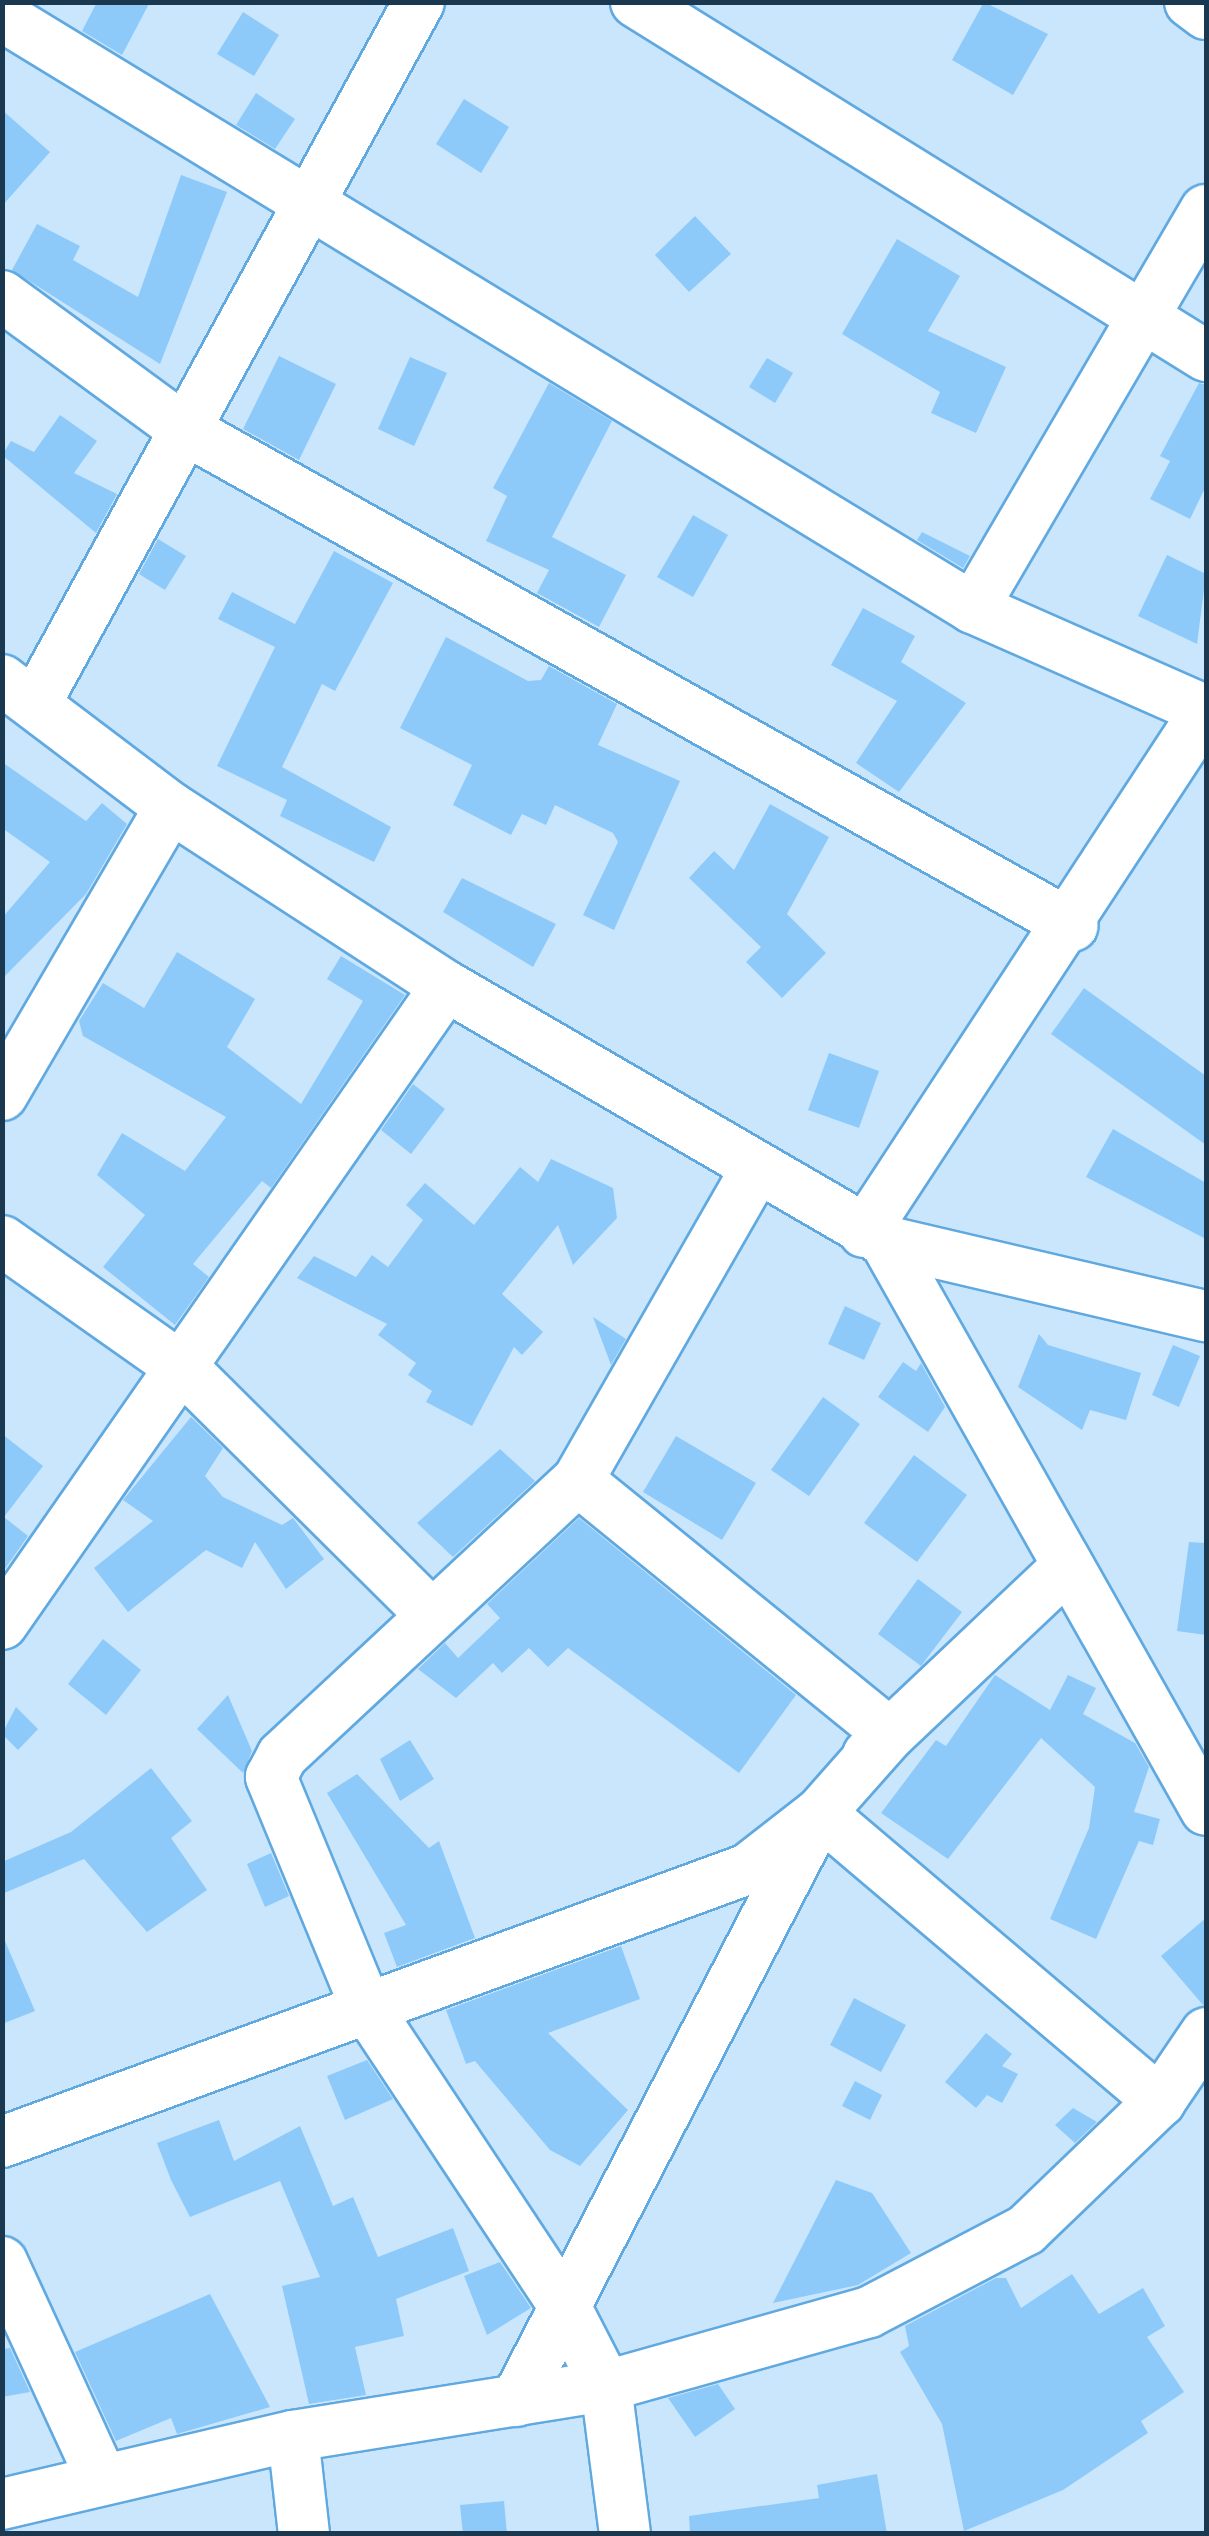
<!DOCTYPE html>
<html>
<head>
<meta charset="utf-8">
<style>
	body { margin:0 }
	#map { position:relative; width:1209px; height:2536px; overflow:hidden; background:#c9e6fd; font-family:"Fira Sans Condensed",sans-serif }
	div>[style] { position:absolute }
	.building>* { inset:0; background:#8ecaf9 }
	.roads { filter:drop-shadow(2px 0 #60a9e0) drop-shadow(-2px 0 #60a9e0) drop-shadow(0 2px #60a9e0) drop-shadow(0 -2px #60a9e0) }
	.minor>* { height:50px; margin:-25px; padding:0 25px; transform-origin:25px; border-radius:25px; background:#fff }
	span { translate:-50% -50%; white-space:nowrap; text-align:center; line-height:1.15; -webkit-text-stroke:8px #e2f1fc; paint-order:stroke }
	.frame { position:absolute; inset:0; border:5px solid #1a3950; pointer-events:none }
</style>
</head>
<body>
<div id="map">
	<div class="building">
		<i style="clip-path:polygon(97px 2px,150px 2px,122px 55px,82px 31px)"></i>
		<i style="clip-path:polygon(984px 2px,1048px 34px,1013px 95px,952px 60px)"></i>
		<i style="clip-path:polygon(243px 12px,279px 35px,254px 76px,217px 54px)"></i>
		<i style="clip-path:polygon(256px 93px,295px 119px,275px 149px,236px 125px)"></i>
		<i style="clip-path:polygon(464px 99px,509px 127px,481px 173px,436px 144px)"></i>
		<i style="clip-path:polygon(2px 110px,50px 152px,2px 206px)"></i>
		<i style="clip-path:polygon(181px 175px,227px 192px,160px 364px,12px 270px,37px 224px,80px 246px,73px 260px,138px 297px)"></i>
		<i style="clip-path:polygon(695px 216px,731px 254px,689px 292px,655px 255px)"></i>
		<i style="clip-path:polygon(897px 239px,960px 276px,928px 331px,1006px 367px,976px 433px,931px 413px,940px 392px,842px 334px)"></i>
		<i style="clip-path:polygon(279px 356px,336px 384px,299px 460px,243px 429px)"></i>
		<i style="clip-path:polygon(410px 357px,447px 373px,414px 446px,378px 429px)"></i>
		<i style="clip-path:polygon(767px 358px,793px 373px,775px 403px,749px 387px)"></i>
		<i style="clip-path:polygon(549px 383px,612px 421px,552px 537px,626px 575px,599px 627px,537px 593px,549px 570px,486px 541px,507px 496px,493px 488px)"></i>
		<i style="clip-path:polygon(1199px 383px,1206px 385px,1206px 486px,1190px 519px,1150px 499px,1170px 461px,1160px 456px)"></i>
		<i style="clip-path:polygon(60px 415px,97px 441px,74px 473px,117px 494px,96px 533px,2px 455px,11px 441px,34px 452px)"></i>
		<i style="clip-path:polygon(693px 515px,728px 535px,693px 597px,657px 577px)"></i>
		<i style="clip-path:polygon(922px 532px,970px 556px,963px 568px,917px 540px)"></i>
		<i style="clip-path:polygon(158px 539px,186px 556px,165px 590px,139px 574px)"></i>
		<i style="clip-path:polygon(334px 551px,393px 583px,335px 691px,322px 684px,282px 767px,391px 827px,374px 862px,280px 816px,287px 800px,217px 766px,275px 647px,218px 619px,232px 592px,295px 624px)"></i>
		<i style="clip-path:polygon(1167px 555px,1206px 574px,1197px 644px,1138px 616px)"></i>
		<i style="clip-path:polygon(863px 608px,915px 636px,901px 662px,966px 703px,899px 792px,856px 763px,897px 701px,831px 665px)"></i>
		<i style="clip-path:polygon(446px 637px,528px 681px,541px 680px,549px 666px,617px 704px,598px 745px,680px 781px,614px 930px,583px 915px,618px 842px,613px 833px,555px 805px,546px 825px,522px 814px,511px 835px,453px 805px,472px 765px,400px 728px)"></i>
		<i style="clip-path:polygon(2px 762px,86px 821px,102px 803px,127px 824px,86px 894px,2px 979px,2px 918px,50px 862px,2px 828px)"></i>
		<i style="clip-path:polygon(770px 804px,829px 837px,787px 914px,826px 953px,782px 998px,746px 962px,761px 947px,689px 878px,714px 851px,734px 870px)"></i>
		<i style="clip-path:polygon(462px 878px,556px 924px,533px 967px,443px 912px)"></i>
		<i style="clip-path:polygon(177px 952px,255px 999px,227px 1047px,301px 1104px,363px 1001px,327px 979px,341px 956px,405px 995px,271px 1188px,262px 1181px,193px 1264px,209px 1277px,175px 1325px,103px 1267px,145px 1215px,97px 1175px,122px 1133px,185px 1171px,226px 1117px,83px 1036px,79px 1021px,103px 983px,144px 1008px)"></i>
		<i style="clip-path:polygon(1084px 988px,1206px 1076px,1206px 1145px,1051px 1034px)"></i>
		<i style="clip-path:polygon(829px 1053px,879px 1071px,859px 1128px,808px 1110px)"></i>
		<i style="clip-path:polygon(413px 1084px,445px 1109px,411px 1154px,381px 1130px)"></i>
		<i style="clip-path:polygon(1113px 1129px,1206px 1183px,1206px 1239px,1086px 1177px)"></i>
		<i style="clip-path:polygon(551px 1159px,613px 1188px,617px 1218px,573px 1265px,558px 1225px,502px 1294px,543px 1332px,522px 1355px,514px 1347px,472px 1426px,426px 1402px,432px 1391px,408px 1375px,416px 1363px,378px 1335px,387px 1324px,297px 1278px,314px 1256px,356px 1277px,372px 1255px,388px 1267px,423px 1220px,406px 1205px,425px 1183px,474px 1225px,520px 1167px,538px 1182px)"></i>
		<i style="clip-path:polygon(845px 1306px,881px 1323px,864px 1360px,828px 1344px)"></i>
		<i style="clip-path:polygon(593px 1317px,626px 1339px,611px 1365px)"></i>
		<i style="clip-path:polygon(1039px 1334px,1048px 1345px,1141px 1373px,1126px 1420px,1090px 1410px,1082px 1430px,1018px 1387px)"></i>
		<i style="clip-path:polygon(1173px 1345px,1200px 1356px,1179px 1407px,1152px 1395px)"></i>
		<i style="clip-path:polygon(903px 1362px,916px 1371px,921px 1363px,945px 1407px,928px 1432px,878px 1397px)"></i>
		<i style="clip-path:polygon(823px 1397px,860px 1424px,809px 1496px,771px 1470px)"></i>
		<i style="clip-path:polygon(191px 1417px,223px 1448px,205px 1476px,223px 1497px,282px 1525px,293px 1518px,324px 1559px,286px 1589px,255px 1542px,242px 1568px,206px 1550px,128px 1612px,94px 1568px,153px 1521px,123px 1500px)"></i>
		<i style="clip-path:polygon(2px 1434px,43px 1466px,4px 1517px,28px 1536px,2px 1573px)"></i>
		<i style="clip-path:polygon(676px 1436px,756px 1483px,722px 1540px,643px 1492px)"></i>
		<i style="clip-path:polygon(500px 1449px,535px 1481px,453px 1557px,417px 1523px)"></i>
		<i style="clip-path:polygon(914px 1455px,967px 1495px,917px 1562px,864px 1523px)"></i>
		<i style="clip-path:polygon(579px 1518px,796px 1695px,739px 1773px,568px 1648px,548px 1667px,529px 1648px,502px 1673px,493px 1663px,456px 1698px,418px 1669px,445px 1643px,458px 1658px,500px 1618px,487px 1604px)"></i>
		<i style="clip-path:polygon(1189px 1542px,1206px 1543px,1206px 1635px,1177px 1631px)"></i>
		<i style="clip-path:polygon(918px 1579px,962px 1612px,921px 1666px,878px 1634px)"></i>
		<i style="clip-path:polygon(103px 1639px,141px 1670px,106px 1715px,68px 1684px)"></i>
		<i style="clip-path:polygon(995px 1675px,1050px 1710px,1068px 1675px,1096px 1688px,1083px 1714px,1135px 1743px,1149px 1767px,1134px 1812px,1160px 1819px,1153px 1845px,1139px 1841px,1096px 1939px,1050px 1919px,1089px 1828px,1095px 1787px,1041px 1738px,948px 1859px,881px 1813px,936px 1740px,946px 1746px)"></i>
		<i style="clip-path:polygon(228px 1695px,252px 1751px,243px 1773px,197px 1729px)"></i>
		<i style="clip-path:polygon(16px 1707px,38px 1729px,18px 1750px,2px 1734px)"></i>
		<i style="clip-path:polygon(410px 1740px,434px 1779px,400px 1801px,380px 1759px)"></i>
		<i style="clip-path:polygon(151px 1768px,192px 1821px,171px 1838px,207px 1890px,147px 1932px,84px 1859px,2px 1894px,2px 1862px,71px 1832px)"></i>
		<i style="clip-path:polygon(357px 1774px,429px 1848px,439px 1841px,475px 1938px,397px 1967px,384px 1933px,406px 1925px,327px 1793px)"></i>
		<i style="clip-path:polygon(271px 1853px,289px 1896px,265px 1907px,247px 1864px)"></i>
		<i style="clip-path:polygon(1206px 1918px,1206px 2004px,1203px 2005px,1161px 1956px)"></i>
		<i style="clip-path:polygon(2px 1934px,35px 2011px,2px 2024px)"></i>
		<i style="clip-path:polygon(621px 1946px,640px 1999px,548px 2033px,628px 2110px,580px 2166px,550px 2150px,475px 2061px,466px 2064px,446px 2010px)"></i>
		<i style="clip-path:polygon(854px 1998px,906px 2025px,881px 2072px,830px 2045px)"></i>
		<i style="clip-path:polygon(986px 2033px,1012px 2054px,1002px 2066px,1018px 2074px,1002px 2103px,987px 2095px,976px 2108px,945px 2082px)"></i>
		<i style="clip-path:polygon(367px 2060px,393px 2099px,345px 2120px,327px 2076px)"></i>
		<i style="clip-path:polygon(855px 2081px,882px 2095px,870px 2120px,842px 2106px)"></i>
		<i style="clip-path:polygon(1073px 2108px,1097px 2122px,1075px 2143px,1055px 2125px)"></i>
		<i style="clip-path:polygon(219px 2120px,234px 2161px,300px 2126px,333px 2206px,353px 2197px,378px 2257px,453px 2228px,469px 2271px,396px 2299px,404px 2336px,355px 2347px,366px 2395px,309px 2404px,282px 2286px,320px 2277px,280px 2181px,190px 2217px,171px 2180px,157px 2143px)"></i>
		<i style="clip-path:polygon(836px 2180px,872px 2193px,911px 2253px,858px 2285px,773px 2303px)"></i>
		<i style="clip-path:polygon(500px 2262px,531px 2308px,487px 2335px,464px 2276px)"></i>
		<i style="clip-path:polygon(1072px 2274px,1099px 2314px,1143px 2288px,1165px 2326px,1147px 2337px,1184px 2392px,1141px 2421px,1148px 2433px,1063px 2490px,964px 2531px,942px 2424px,900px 2352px,909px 2346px,905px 2326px,996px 2278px,1006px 2278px,1021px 2308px)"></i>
		<i style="clip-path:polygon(210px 2294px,270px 2407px,177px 2434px,171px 2418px,116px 2441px,75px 2352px)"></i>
		<i style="clip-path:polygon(10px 2348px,30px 2392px,2px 2397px,2px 2349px)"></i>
		<i style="clip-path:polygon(718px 2384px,735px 2409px,695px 2437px,668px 2398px)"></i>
		<i style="clip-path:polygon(877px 2474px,887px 2534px,690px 2534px,689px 2516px,819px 2498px,817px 2485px)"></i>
		<i style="clip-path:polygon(504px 2501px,507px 2534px,463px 2534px,460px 2505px)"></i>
	</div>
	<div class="roads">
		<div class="minor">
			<i style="left:636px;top:2px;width:671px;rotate:31.84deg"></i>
			<i style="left:1190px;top:2px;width:20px;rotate:37deg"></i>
			<i style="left:2px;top:16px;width:1137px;rotate:31.37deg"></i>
			<i style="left:973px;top:608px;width:255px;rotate:23.8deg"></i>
			<i style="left:2px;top:296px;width:225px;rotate:36.2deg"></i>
			<i style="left:184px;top:429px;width:1018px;rotate:29.21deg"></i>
			<i style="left:973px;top:608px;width:461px;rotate:-59.7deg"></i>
			<i style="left:2px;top:680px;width:211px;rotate:37.1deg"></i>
			<i style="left:170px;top:807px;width:329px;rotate:33deg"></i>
			<i style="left:446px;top:986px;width:508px;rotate:30.15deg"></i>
			<i style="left:885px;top:1241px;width:653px;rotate:60.57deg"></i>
			<i style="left:35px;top:704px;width:800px;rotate:-61.32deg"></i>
			<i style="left:2px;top:1095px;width:333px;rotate:-59.7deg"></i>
			<i style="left:864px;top:1232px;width:624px;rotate:-56.77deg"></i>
			<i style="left:2px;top:1241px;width:224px;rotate:35.2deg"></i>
			<i style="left:185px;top:1370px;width:346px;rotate:44.8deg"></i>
			<i style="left:885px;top:1241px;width:330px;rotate:13.2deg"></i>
			<i style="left:2px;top:1624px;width:777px;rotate:-55.16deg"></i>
			<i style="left:868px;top:1755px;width:274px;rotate:-43.4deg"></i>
			<i style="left:2px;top:2142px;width:794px;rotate:-20.1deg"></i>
			<i style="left:748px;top:1869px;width:91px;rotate:-37.9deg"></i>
			<i style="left:820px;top:1813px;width:446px;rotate:40.3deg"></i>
			<i style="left:2px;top:2262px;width:239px;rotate:65.3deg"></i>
			<i style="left:516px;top:2401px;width:662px;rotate:-62.66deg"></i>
			<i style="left:820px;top:1813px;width:106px;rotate:-48.5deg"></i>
			<i style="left:890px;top:1734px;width:402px;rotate:-140.9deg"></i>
			<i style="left:293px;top:2436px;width:99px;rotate:83.6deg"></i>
			<i style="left:2px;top:2504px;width:299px;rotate:-13.2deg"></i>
			<i style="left:293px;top:2436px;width:317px;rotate:-9.1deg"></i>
			<i style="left:606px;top:2386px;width:273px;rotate:-15.7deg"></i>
			<i style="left:869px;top:2312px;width:177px;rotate:-27.6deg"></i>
			<i style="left:1026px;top:2230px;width:186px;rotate:-43.9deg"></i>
			<i style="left:1160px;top:2101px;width:82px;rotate:-55.9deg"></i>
			<i style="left:625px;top:2534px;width:149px;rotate:-97.3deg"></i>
			<i style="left:606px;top:2386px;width:85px;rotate:-117.2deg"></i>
			<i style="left:567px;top:2310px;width:366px;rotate:-123.5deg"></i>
			<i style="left:365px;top:2005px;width:247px;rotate:-112.4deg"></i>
			<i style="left:271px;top:1777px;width:24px;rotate:-62deg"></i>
			<i style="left:282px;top:1756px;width:405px;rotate:-43deg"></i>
			<i style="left:578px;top:1480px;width:358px;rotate:-60.2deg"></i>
		</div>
	</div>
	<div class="frame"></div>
</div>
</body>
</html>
